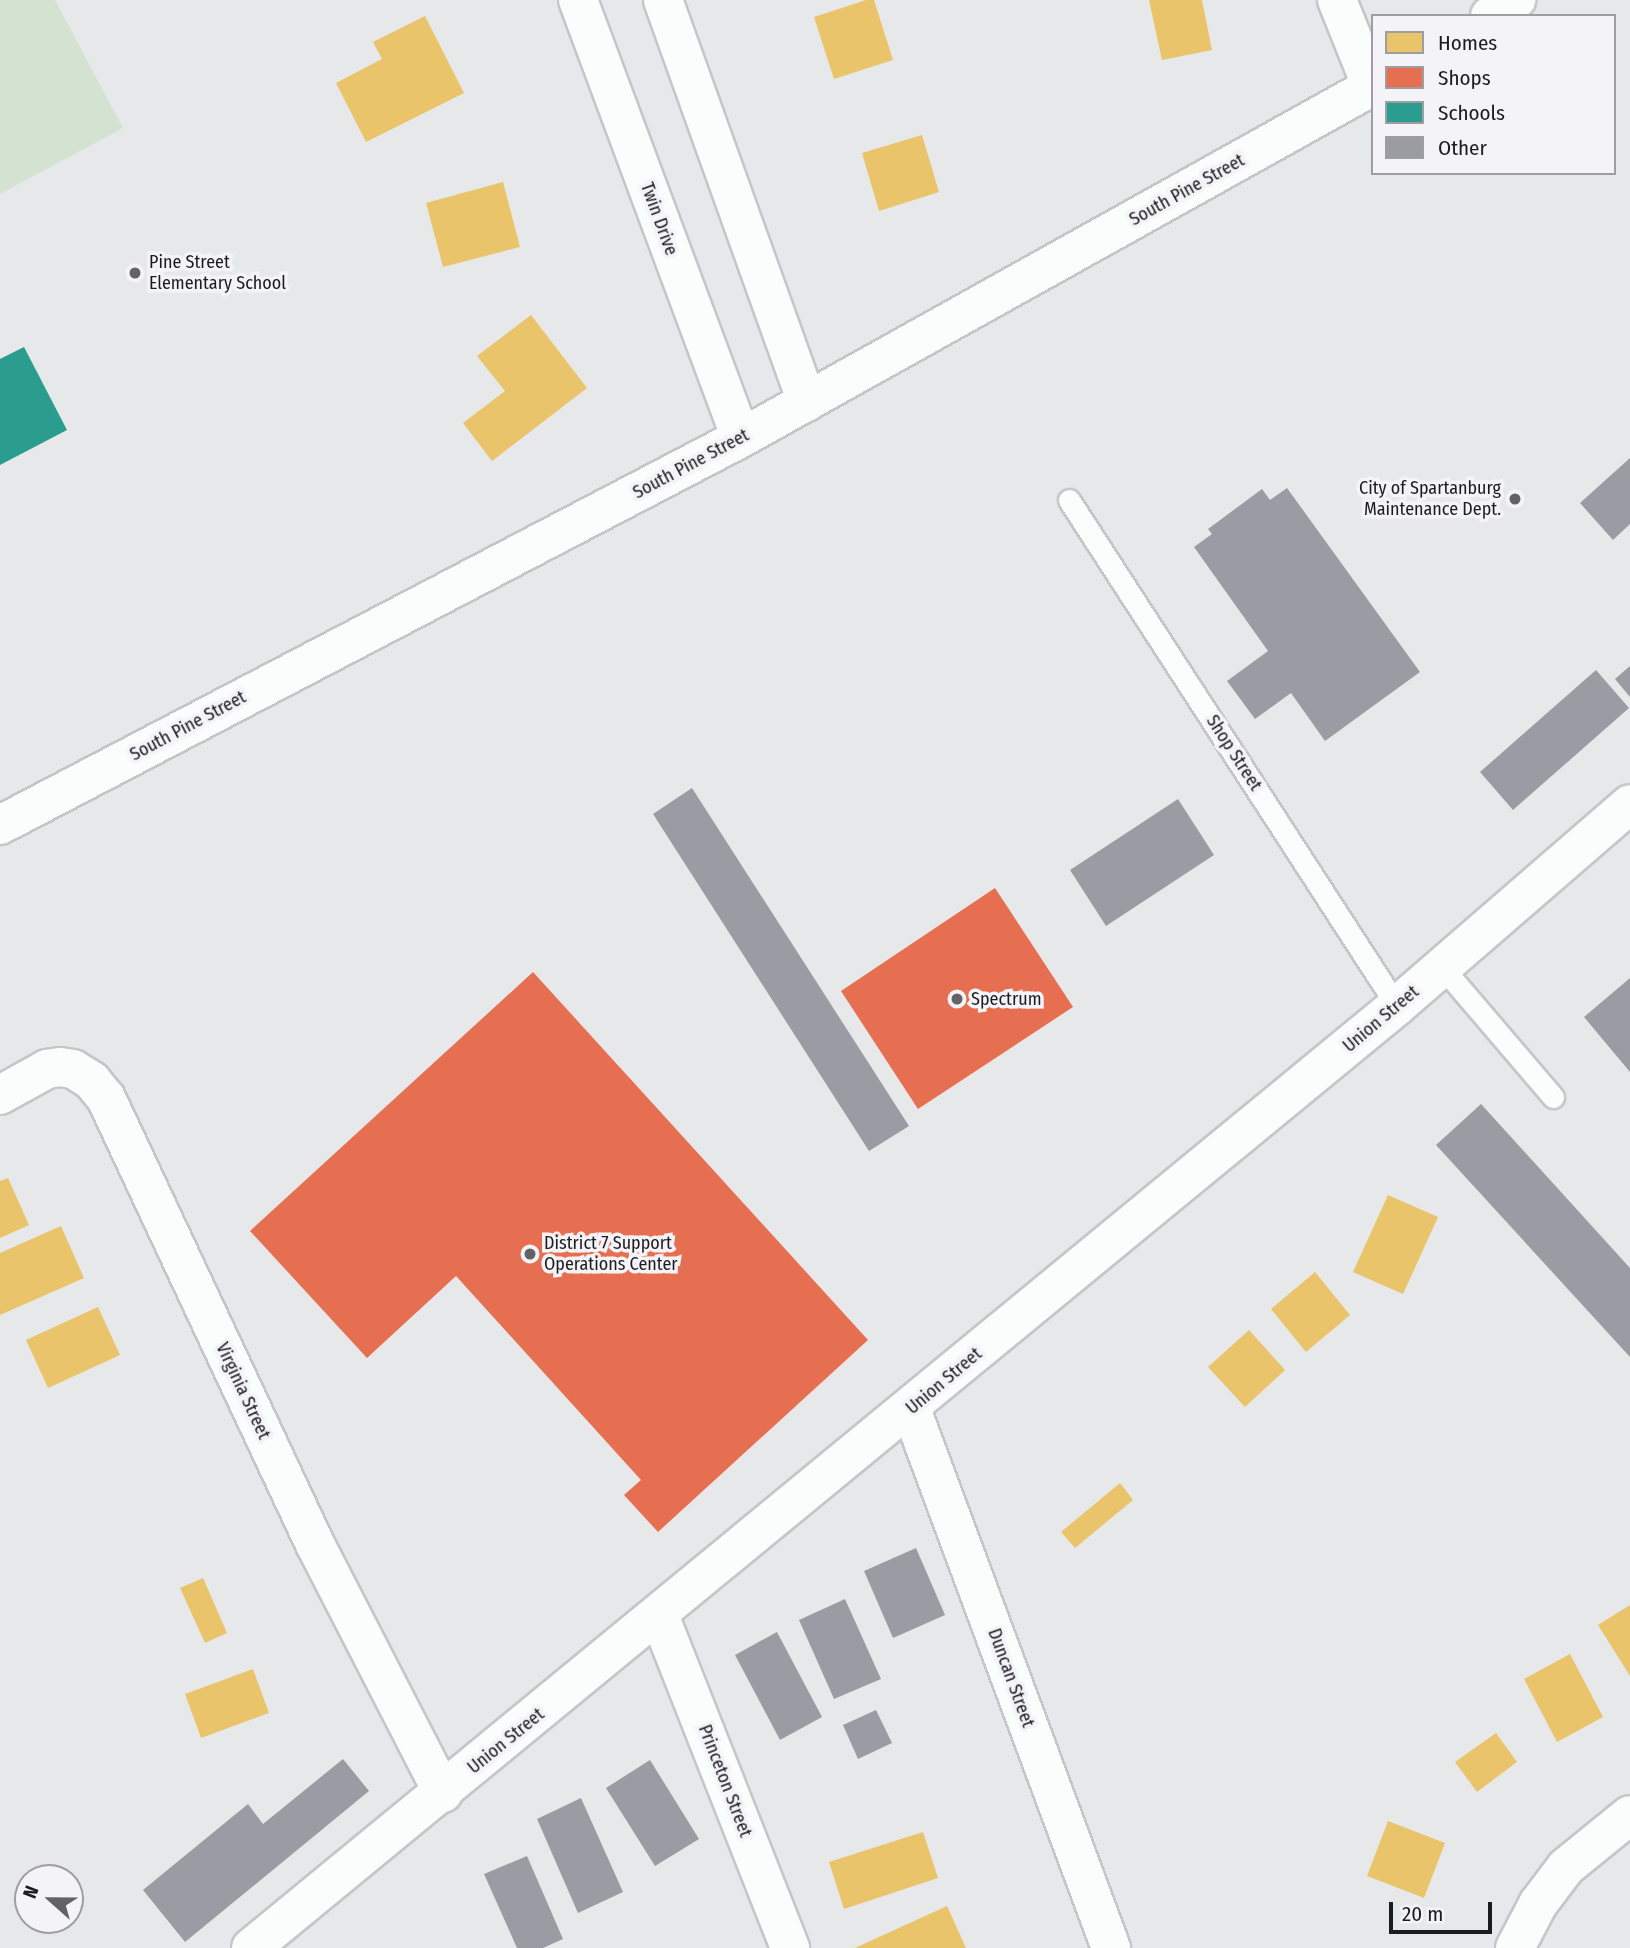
<!DOCTYPE html>
<html>
<head>
<meta charset="utf-8">
<style>
	body { margin:0 }
	#map { position:relative; width:1630px; height:1948px; overflow:hidden; background:#e7e8ea; font-family:"Fira Sans Condensed",sans-serif }
	div>[style] { position:absolute }
	.green>* { inset:0; background:#d4e3d1 }
	.homes>* { inset:0; background:#e9c46a }
	.shops>* { inset:0; background:#e76f51 }
	.schools>* { inset:0; background:#2a9d8f }
	.building>* { inset:0; background:#9b9ca3 }
	.roads { filter:drop-shadow(2px 0 #c6c6c8) drop-shadow(-2px 0 #c6c6c8) drop-shadow(0 2px #c6c6c8) drop-shadow(0 -2px #c6c6c8) }
	.lane>* { height:21px; margin:-10.5px; padding:0 10.5px; transform-origin:10.5px; border-radius:10.5px; background:#fbfcfc }
	.street>* { height:38px; margin:-19px; padding:0 19px; transform-origin:19px; border-radius:19px; background:#fbfcfc }
	.secondary>* { height:38px; margin:-19px; padding:0 19px; transform-origin:19px; border-radius:19px; background:#fbfcfc }
	.highway>* { height:38px; margin:-19px; padding:0 19px; transform-origin:19px; border-radius:19px; background:#fbfcfc }
	.dots>* { width:19px; height:19px; translate:-50% -50%; box-sizing:border-box; border:4px solid #f4f4f8; border-radius:50% }
	span { translate:-50% -50%; white-space:nowrap; text-align:center; line-height:1.15; -webkit-text-stroke:7px #f4f4f8; paint-order:stroke }
	.street-label { font-size:18px; color:#1c1c1e }
	.poi-label { font-size:18px; color:#1c1c1e }
	.left { translate:0 -50%; text-align:left }
	.right { translate:-100% -50%; text-align:right }
	.legend { position:absolute; left:1371px; top:14px; width:245px; height:161px; box-sizing:border-box; background:#f4f4f8; border:2px solid #9e9ea1; margin:0; padding:9px 12px; list-style:none; font-size:21px; color:#1c1c1e }
	.legend li { display:flex; align-items:center; gap:14px; height:35px }
	.legend b { width:35px; border:2px solid #9e9ea1 }
	.north { position:absolute; left:14px; top:1864px; width:70px; height:70px; box-sizing:border-box; background:#f4f4f8; border:2px solid #9e9ea1; border-radius:50%; rotate:291deg; font-size:19px; font-weight:700; line-height:28px; text-align:center; color:#1c1c1e }
	.north::after { content:''; display:block; margin:auto; width:24px; height:32px; background:#636365; clip-path:polygon(50% 0,100% 100%,50% 72%,0 100%) }
	.scale { position:absolute; left:1389px; top:1902px; width:103px; height:32px; box-sizing:border-box; border:4px solid #1c1c1e; border-top:0; padding-left:9px; font-size:21px; line-height:24px; white-space:nowrap; color:#1c1c1e; -webkit-text-stroke:5px #f4f4f8; paint-order:stroke }
</style>
</head>
<body>
<div id="map">
	<div class="green">
		<i style="clip-path:polygon(0 0,55px 0,123px 128px,0 194px)"></i>
	</div>
	<div class="homes">
		<i style="clip-path:polygon(866px 0,874px 0,893px 60px,834px 79px,814px 17px)"></i>
		<i style="clip-path:polygon(1149px 0,1202px 0,1212px 50px,1162px 60px)"></i>
		<i style="clip-path:polygon(425px 16px,464px 93px,366px 142px,336px 83px,382px 59px,373px 42px)"></i>
		<i style="clip-path:polygon(922px 135px,939px 192px,879px 211px,862px 153px)"></i>
		<i style="clip-path:polygon(503px 182px,520px 247px,443px 267px,426px 203px)"></i>
		<i style="clip-path:polygon(531px 315px,587px 388px,492px 461px,463px 423px,505px 391px,477px 356px)"></i>
		<i style="clip-path:polygon(8px 1178px,29px 1225px,0 1238px,0 1181px)"></i>
		<i style="clip-path:polygon(1388px 1195px,1438px 1217px,1403px 1294px,1353px 1272px)"></i>
		<i style="clip-path:polygon(61px 1226px,84px 1278px,0 1315px,0 1253px)"></i>
		<i style="clip-path:polygon(1315px 1272px,1350px 1315px,1306px 1352px,1271px 1309px)"></i>
		<i style="clip-path:polygon(98px 1307px,120px 1355px,48px 1388px,26px 1340px)"></i>
		<i style="clip-path:polygon(1249px 1330px,1285px 1370px,1245px 1407px,1208px 1367px)"></i>
		<i style="clip-path:polygon(1120px 1483px,1133px 1500px,1075px 1548px,1061px 1532px)"></i>
		<i style="clip-path:polygon(203px 1578px,227px 1633px,205px 1643px,180px 1588px)"></i>
		<i style="clip-path:polygon(1630px 1605px,1630px 1676px,1598px 1625px)"></i>
		<i style="clip-path:polygon(1570px 1654px,1603px 1717px,1557px 1742px,1524px 1679px)"></i>
		<i style="clip-path:polygon(253px 1669px,269px 1713px,201px 1738px,185px 1694px)"></i>
		<i style="clip-path:polygon(1496px 1733px,1517px 1762px,1477px 1792px,1455px 1762px)"></i>
		<i style="clip-path:polygon(1388px 1821px,1445px 1843px,1424px 1898px,1367px 1876px)"></i>
		<i style="clip-path:polygon(923px 1832px,938px 1878px,844px 1909px,829px 1862px)"></i>
		<i style="clip-path:polygon(947px 1906px,966px 1948px,855px 1948px)"></i>
	</div>
	<div class="shops">
		<i style="clip-path:polygon(995px 888px,1073px 1007px,918px 1109px,841px 991px)"></i>
		<i style="clip-path:polygon(533px 972px,868px 1340px,658px 1532px,624px 1495px,641px 1480px,456px 1276px,367px 1358px,250px 1231px)"></i>
	</div>
	<div class="schools">
		<i style="clip-path:polygon(24px 347px,67px 430px,0 465px,0 359px)"></i>
	</div>
	<div class="building">
		<i style="clip-path:polygon(1630px 458px,1630px 524px,1613px 540px,1580px 503px)"></i>
		<i style="clip-path:polygon(1287px 488px,1420px 672px,1325px 741px,1291px 693px,1255px 719px,1227px 681px,1268px 651px,1194px 547px,1212px 534px,1208px 529px,1262px 489px,1270px 500px)"></i>
		<i style="clip-path:polygon(1630px 666px,1630px 697px,1615px 679px)"></i>
		<i style="clip-path:polygon(1596px 670px,1629px 708px,1513px 810px,1480px 772px)"></i>
		<i style="clip-path:polygon(692px 788px,909px 1126px,869px 1151px,653px 814px)"></i>
		<i style="clip-path:polygon(1178px 799px,1214px 855px,1106px 926px,1070px 870px)"></i>
		<i style="clip-path:polygon(1630px 978px,1630px 1072px,1584px 1017px)"></i>
		<i style="clip-path:polygon(1481px 1104px,1630px 1268px,1630px 1357px,1436px 1145px)"></i>
		<i style="clip-path:polygon(916px 1548px,945px 1615px,893px 1638px,864px 1571px)"></i>
		<i style="clip-path:polygon(845px 1599px,881px 1679px,834px 1699px,799px 1620px)"></i>
		<i style="clip-path:polygon(777px 1632px,822px 1717px,780px 1740px,735px 1655px)"></i>
		<i style="clip-path:polygon(876px 1710px,892px 1743px,858px 1759px,843px 1725px)"></i>
		<i style="clip-path:polygon(343px 1759px,369px 1791px,185px 1942px,143px 1890px,248px 1804px,263px 1824px)"></i>
		<i style="clip-path:polygon(650px 1760px,699px 1839px,655px 1866px,606px 1788px)"></i>
		<i style="clip-path:polygon(581px 1798px,623px 1892px,578px 1913px,537px 1819px)"></i>
		<i style="clip-path:polygon(527px 1856px,563px 1939px,543px 1948px,517px 1948px,484px 1874px)"></i>
	</div>
	<div class="roads">
		<div class="lane">
			<i style="left:1069px;top:500px;width:603px;rotate:57.05deg"></i>
			<i style="left:1442px;top:967px;width:171px;rotate:49.5deg"></i>
		</div>
		<div class="street">
			<i style="left:578px;top:0;width:467px;rotate:69.6deg"></i>
			<i style="left:663px;top:0;width:427px;rotate:70.3deg"></i>
			<i style="left:1337px;top:0;width:94px;rotate:68.1deg"></i>
			<i style="left:0;top:1095px;width:54px;rotate:-29deg"></i>
			<i style="left:47px;top:1069px;width:13px;rotate:-9deg"></i>
			<i style="left:60px;top:1067px;width:13px;rotate:9deg"></i>
			<i style="left:73px;top:1069px;width:22px;rotate:32deg"></i>
			<i style="left:92px;top:1081px;width:22px;rotate:51deg"></i>
			<i style="left:106px;top:1098px;width:493px;rotate:64.9deg"></i>
			<i style="left:315px;top:1544px;width:280px;rotate:62.8deg"></i>
			<i style="left:911px;top:1409px;width:575px;rotate:69.64deg"></i>
			<i style="left:659px;top:1615px;width:358px;rotate:68.5deg"></i>
			<i style="left:1515px;top:1948px;width:50px;rotate:-62.4deg"></i>
			<i style="left:1538px;top:1904px;width:46px;rotate:-52.9deg"></i>
			<i style="left:1566px;top:1867px;width:82px;rotate:-39.1deg"></i>
		</div>
		<div class="secondary">
			<i style="left:251px;top:1948px;width:1483px;rotate:-39.42deg"></i>
			<i style="left:1397px;top:1006px;width:308px;rotate:-40.9deg"></i>
		</div>
		<div class="highway">
			<i style="left:1490px;top:16px;width:31px;rotate:-32deg"></i>
			<i style="left:0;top:825px;width:836px;rotate:-27.58deg"></i>
			<i style="left:741px;top:438px;width:723px;rotate:-29.12deg"></i>
		</div>
	</div>
	<div class="dots">
		<i style="left:135px;top:273px;background:#636365"></i>
		<i style="left:1515px;top:499px;background:#636365"></i>
		<i style="left:957px;top:999px;background:#636365"></i>
		<i style="left:530px;top:1254px;background:#636365"></i>
	</div>
	<div class="street-label">
		<span style="left:1187px;top:190px;rotate:-29deg">South Pine Street</span>
		<span style="left:659px;top:219px;rotate:70deg">Twin Drive</span>
		<span style="left:691px;top:464px;rotate:-28deg">South Pine Street</span>
		<span style="left:188px;top:726px;rotate:-28deg">South Pine Street</span>
		<span style="left:1234px;top:753px;rotate:57deg">Shop Street</span>
		<span style="left:1381px;top:1019px;rotate:-40deg">Union Street</span>
		<span style="left:944px;top:1381px;rotate:-40deg">Union Street</span>
		<span style="left:243px;top:1391px;rotate:65deg">Virginia Street</span>
		<span style="left:1011px;top:1678px;rotate:70deg">Duncan Street</span>
		<span style="left:506px;top:1741px;rotate:-39deg">Union Street</span>
		<span style="left:725px;top:1781px;rotate:69deg">Princeton Street</span>
	</div>
	<div class="poi-label">
		<span class="left" style="left:149px;top:273px">Pine Street<br>Elementary School</span>
		<span class="right" style="left:1501px;top:499px">City of Spartanburg<br>Maintenance Dept.</span>
		<span class="left" style="left:971px;top:999px">Spectrum</span>
		<span class="left" style="left:544px;top:1254px">District 7 Support<br>Operations Center</span>
	</div>
	<ul class="legend">
	<li><b style="height:19px;background:#e9c46a"></b>Homes</li>
	<li><b style="height:19px;background:#e76f51"></b>Shops</li>
	<li><b style="height:19px;background:#2a9d8f"></b>Schools</li>
	<li><b style="height:19px;background:#9b9ca3"></b>Other</li>
	</ul>
	<div class="north">N</div>
	<div class="scale">20 m</div>
</div>
</body>
</html>
